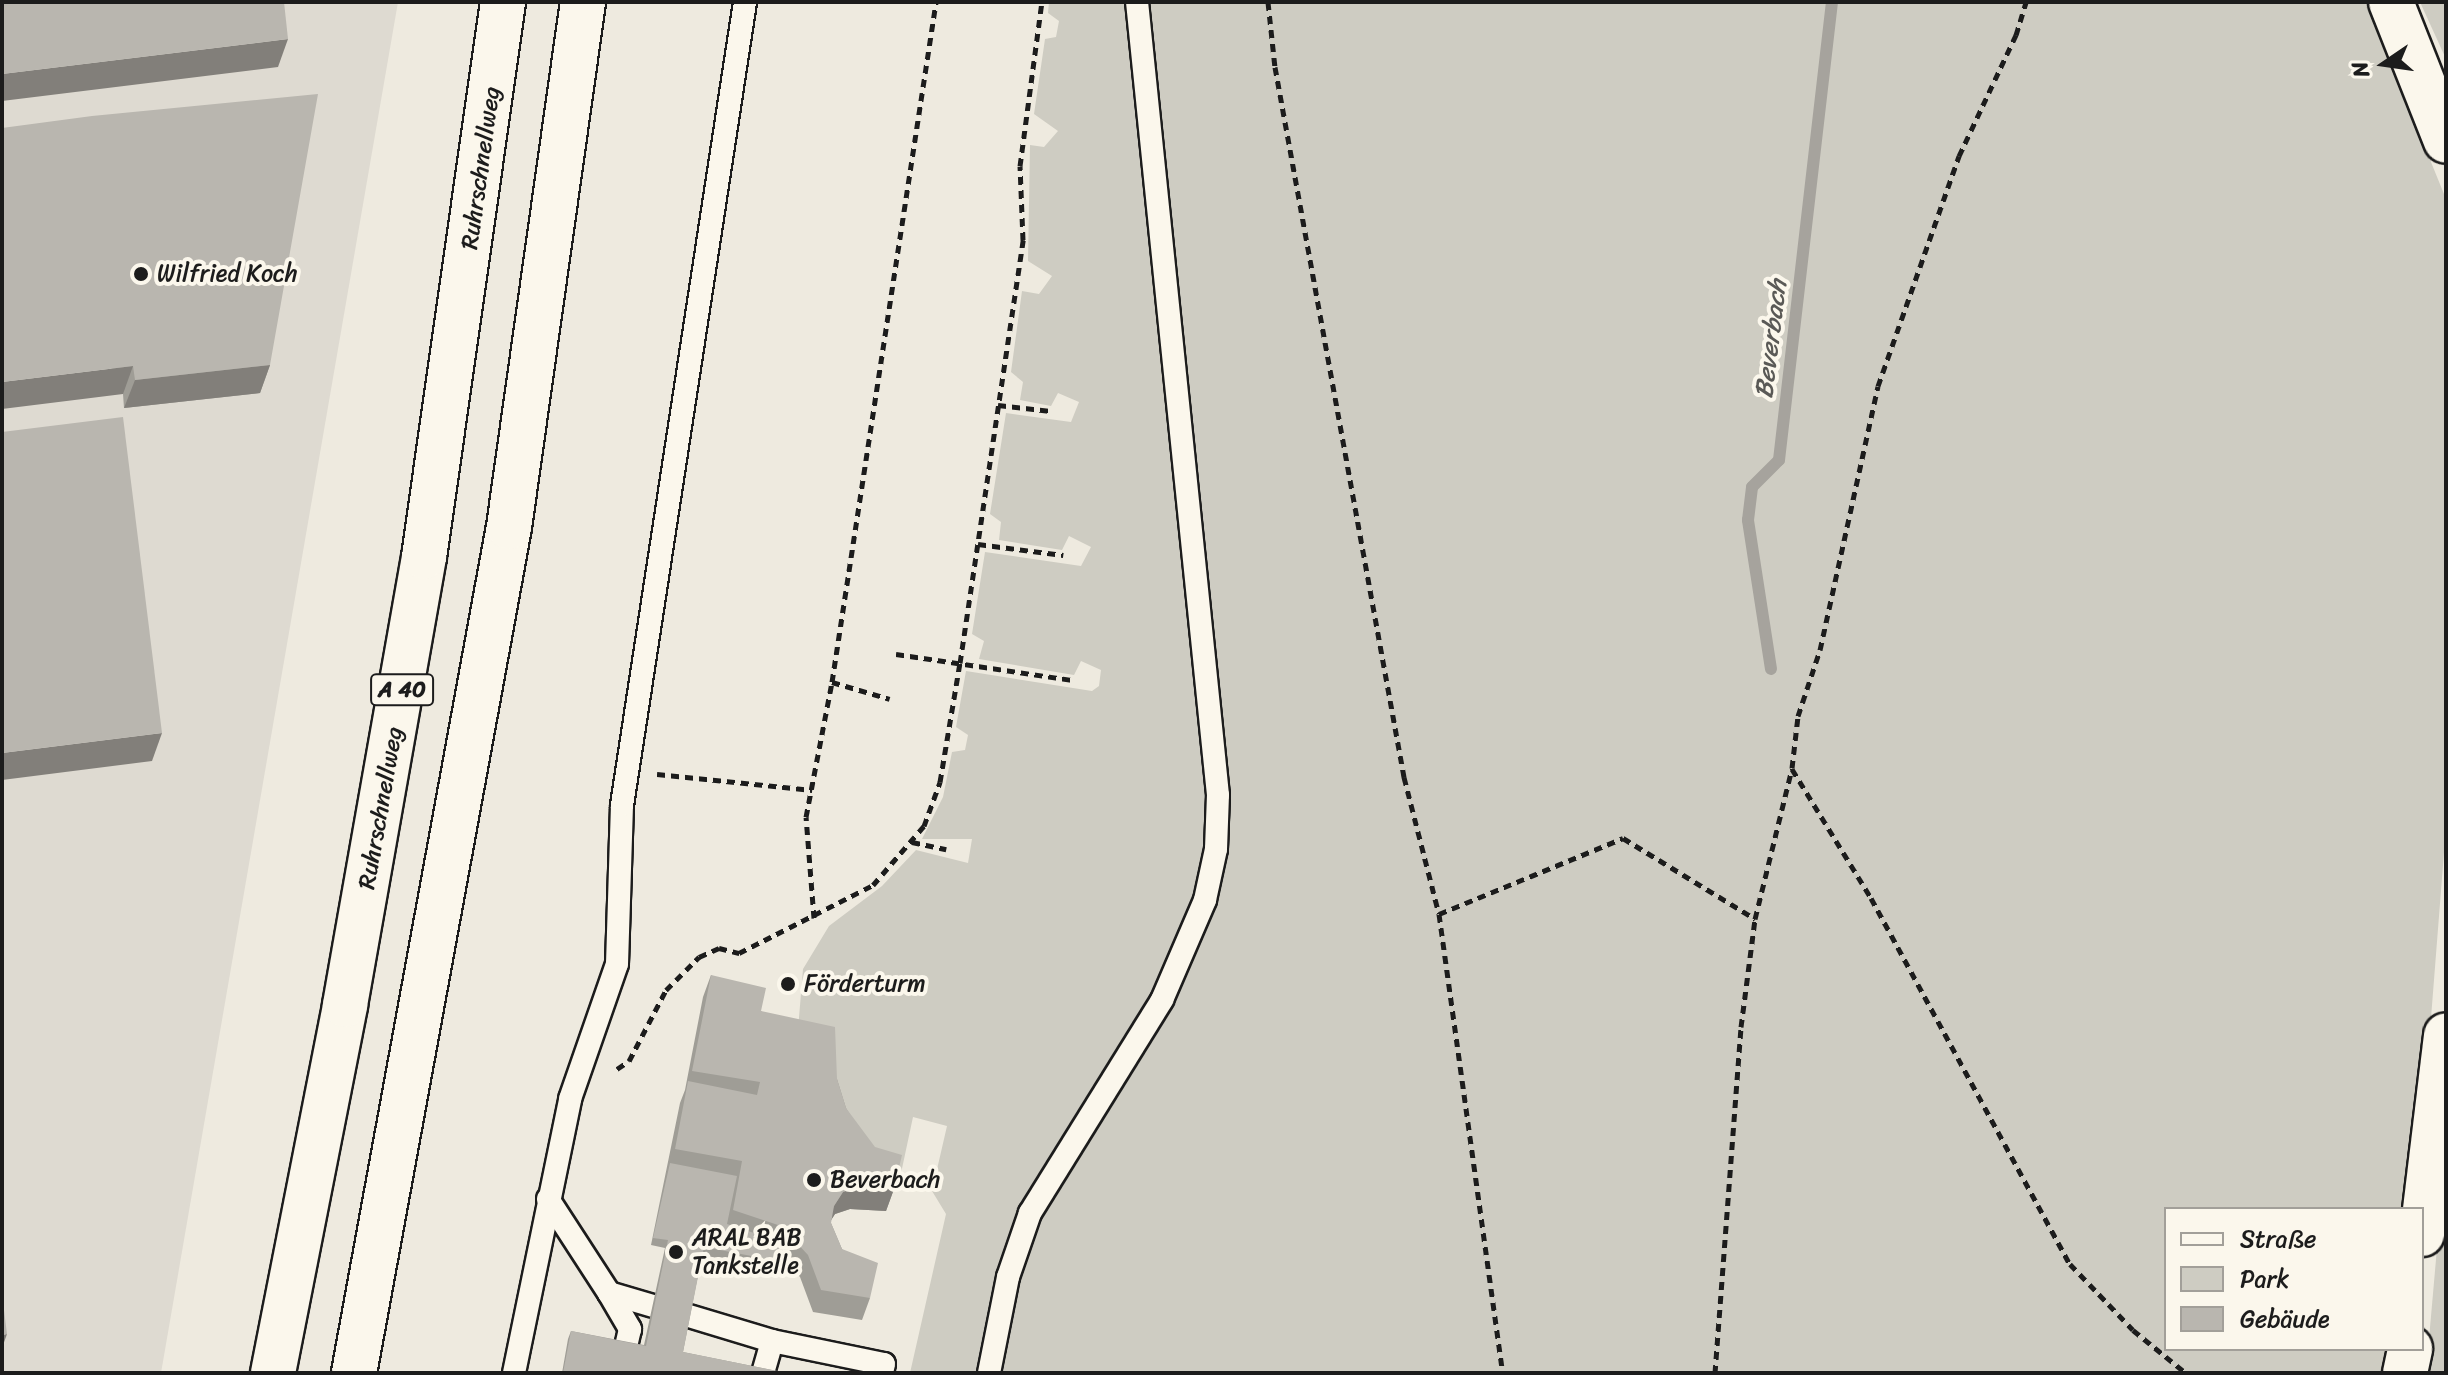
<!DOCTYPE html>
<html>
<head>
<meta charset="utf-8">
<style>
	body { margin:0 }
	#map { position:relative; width:2448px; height:1375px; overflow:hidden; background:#eeeadf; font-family:Sriracha,sans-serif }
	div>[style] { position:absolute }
	.built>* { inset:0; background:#dedad1 }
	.green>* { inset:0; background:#ceccc2 }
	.stream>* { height:12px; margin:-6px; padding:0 6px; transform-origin:6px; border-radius:6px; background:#a6a39d }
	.path>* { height:5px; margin-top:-2.5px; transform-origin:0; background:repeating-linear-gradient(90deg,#1c1c1c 0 8px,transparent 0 14px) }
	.roads { filter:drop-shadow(2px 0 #1c1c1c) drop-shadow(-2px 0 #1c1c1c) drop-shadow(0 2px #1c1c1c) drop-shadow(0 -2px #1c1c1c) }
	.service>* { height:22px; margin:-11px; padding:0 11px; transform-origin:11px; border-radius:11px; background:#fbf7ec }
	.minor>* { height:44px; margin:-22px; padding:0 22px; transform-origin:22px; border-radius:22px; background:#fbf7ec }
	.motorway>* { height:44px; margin:-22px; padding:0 22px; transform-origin:22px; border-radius:22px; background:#fbf7ec }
	.wall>* { inset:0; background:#9f9d96 }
	.shaded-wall>* { inset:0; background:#827f7a }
	.building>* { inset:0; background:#b9b6af }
	.dots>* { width:22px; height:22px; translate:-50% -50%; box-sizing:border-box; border:4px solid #fbf7ec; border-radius:50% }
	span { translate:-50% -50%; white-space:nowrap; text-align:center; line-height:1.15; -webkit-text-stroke:8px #fbf7ec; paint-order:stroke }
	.shield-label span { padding:2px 6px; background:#fbf7ec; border:2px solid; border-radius:6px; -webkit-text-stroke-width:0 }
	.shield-label { font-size:22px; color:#1c1c1c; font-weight:700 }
	.street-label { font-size:24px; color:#1c1c1c }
	.poi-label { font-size:24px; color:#1c1c1c }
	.left { translate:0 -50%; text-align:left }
	.water-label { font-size:26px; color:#5a5956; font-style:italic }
	.frame { position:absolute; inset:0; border:4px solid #1c1c1c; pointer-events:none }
	.legend { position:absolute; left:2164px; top:1207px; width:260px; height:144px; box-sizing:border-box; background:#fbf7ec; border:2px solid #a29f99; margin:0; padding:10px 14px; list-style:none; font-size:24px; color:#1c1c1c }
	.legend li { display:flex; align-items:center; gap:16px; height:40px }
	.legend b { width:40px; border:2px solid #a29f99 }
	.north { position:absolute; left:2344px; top:24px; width:80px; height:80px; -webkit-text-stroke:6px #fbf7ec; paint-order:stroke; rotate:257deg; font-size:22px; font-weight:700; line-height:32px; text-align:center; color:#1c1c1c }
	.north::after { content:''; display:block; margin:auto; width:28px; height:36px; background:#1c1c1c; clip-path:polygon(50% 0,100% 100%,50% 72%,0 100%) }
</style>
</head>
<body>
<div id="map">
	<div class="built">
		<i style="clip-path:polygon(2px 2px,398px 2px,161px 1373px,2px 1373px)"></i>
	</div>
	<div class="green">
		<i style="clip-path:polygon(1049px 2px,2366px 2px,2446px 199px,2446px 827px,2416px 1209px,2166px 1209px,2166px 1349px,2401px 1349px,2394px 1373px,910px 1373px,946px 1214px,932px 1191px,947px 1126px,913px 1117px,900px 1178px,894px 1177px,797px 1042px,803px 969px,829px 926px,882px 886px,916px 850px,968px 863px,972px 839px,922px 839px,943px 797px,952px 752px,965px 750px,968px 735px,956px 727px,966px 671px,1092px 691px,1099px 686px,1101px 670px,1081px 661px,1074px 675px,979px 659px,984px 641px,972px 634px,985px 552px,1081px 566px,1091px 547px,1069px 536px,1062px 550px,999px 540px,1001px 522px,990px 514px,1006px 413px,1071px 422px,1079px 402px,1058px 393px,1051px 406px,1020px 400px,1023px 382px,1011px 372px,1022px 291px,1039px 294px,1052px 276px,1028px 261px,1030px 145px,1044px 147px,1058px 131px,1034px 114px,1045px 39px,1056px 37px,1059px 21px,1048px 13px)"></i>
		<i style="clip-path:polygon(2420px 2px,2446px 2px,2446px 59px)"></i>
		<i style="clip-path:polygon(2446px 1146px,2446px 1373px,2426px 1373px)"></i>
	</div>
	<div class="stream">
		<i style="left:1771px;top:669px;width:151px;rotate:-98.8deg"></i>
		<i style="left:1748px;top:520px;width:33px;rotate:-83deg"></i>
		<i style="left:1752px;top:487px;width:38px;rotate:-45deg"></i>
		<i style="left:1779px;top:460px;width:461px;rotate:-83.4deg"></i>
	</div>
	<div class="path">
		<i style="left:1268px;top:2px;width:65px;rotate:83.9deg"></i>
		<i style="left:1275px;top:67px;width:722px;rotate:79.7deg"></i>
		<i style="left:1404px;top:777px;width:141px;rotate:75.7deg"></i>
		<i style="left:1439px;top:914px;width:463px;rotate:82.1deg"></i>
		<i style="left:998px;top:405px;width:53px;rotate:6.5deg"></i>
		<i style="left:978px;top:544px;width:86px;rotate:7.4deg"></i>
		<i style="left:896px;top:654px;width:179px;rotate:8.4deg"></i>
		<i style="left:832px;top:682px;width:60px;rotate:16.3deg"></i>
		<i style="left:1792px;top:769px;width:151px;rotate:58.5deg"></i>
		<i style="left:1871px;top:898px;width:417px;rotate:61.5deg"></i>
		<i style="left:2070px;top:1264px;width:91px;rotate:46.3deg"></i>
		<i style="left:2133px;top:1330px;width:68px;rotate:39.1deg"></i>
		<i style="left:657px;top:774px;width:156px;rotate:5.9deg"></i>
		<i style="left:912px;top:842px;width:35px;rotate:12deg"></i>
		<i style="left:1439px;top:914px;width:199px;rotate:-22.4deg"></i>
		<i style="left:1623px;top:838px;width:155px;rotate:31.5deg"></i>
		<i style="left:814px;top:918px;width:101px;rotate:-94.5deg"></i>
		<i style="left:806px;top:817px;width:137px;rotate:-79.1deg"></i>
		<i style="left:832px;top:682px;width:688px;rotate:-81.3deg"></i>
		<i style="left:617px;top:1069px;width:14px;rotate:-34deg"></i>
		<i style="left:629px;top:1061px;width:80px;rotate:-62.5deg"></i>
		<i style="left:666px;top:990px;width:47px;rotate:-45deg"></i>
		<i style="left:699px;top:957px;width:22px;rotate:-24deg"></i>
		<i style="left:719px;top:948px;width:21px;rotate:14deg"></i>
		<i style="left:739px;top:953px;width:150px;rotate:-26.9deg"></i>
		<i style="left:873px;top:885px;width:78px;rotate:-49.2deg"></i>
		<i style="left:924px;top:826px;width:47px;rotate:-70deg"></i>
		<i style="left:940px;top:782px;width:121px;rotate:-80.5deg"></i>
		<i style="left:960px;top:663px;width:428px;rotate:-81.5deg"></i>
		<i style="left:1023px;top:240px;width:74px;rotate:-92.3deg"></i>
		<i style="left:1020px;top:166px;width:165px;rotate:-82.4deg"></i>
		<i style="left:1715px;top:1373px;width:347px;rotate:-85.7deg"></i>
		<i style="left:1741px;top:1027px;width:109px;rotate:-82.6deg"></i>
		<i style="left:1755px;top:919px;width:155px;rotate:-76.2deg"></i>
		<i style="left:1792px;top:768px;width:52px;rotate:-83.4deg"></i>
		<i style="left:1798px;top:716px;width:70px;rotate:-71.6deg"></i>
		<i style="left:1820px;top:650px;width:270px;rotate:-77.6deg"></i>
		<i style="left:1878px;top:386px;width:244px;rotate:-70.6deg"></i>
		<i style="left:1959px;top:156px;width:134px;rotate:-64.8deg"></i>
		<i style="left:2016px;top:35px;width:34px;rotate:-73deg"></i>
	</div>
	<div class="roads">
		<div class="service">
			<i style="left:548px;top:1199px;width:112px;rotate:57deg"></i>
			<i style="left:609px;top:1293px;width:46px;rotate:16.5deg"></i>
			<i style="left:609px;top:1293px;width:42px;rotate:59.7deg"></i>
			<i style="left:630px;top:1329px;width:22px;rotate:103deg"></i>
			<i style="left:689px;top:1316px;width:87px;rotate:16.8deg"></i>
			<i style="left:772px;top:1341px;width:114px;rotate:11.6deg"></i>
			<i style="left:884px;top:1364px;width:9px;rotate:103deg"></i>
			<i style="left:514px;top:1373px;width:280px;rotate:-78.4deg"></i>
			<i style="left:570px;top:1099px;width:143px;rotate:-70.8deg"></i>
			<i style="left:617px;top:964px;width:159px;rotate:-88.2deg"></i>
			<i style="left:622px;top:805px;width:812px;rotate:-81.29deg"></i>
			<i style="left:763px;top:1373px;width:33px;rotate:-74deg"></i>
			<i style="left:989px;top:1373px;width:98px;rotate:-78.8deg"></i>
			<i style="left:1008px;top:1277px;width:68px;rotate:-71deg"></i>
			<i style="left:1030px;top:1213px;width:251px;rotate:-58.2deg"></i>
			<i style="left:1162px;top:1000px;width:109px;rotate:-66.7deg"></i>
			<i style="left:1205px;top:900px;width:52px;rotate:-77.8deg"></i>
			<i style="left:1216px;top:849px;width:54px;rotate:-87.9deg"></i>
			<i style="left:1218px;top:795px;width:797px;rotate:-95.83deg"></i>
		</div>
		<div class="minor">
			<i style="left:2391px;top:2px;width:149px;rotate:68.4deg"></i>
			<i style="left:2422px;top:1234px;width:200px;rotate:-83.1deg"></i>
			<i style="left:2405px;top:1373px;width:25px;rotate:-78deg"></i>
		</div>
		<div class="motorway">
			<i style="left:273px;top:1373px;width:375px;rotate:-78.9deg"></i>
			<i style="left:345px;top:1005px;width:455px;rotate:-80deg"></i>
			<i style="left:424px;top:557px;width:561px;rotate:-81.9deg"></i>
			<i style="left:354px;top:1373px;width:860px;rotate:-79.62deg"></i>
			<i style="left:509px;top:527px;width:530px;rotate:-81.98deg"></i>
		</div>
	</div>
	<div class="wall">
		<i style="clip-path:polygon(2px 128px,270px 365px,260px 393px,124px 408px,123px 394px)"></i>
		<i style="clip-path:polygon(711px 975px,761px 1011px,837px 1079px,846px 1108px,894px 1189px,886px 1211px,850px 1209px,835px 1214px,831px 1220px,831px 1223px,842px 1249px,870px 1298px,862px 1320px,813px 1312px,800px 1277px,796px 1273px,702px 1255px,683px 1352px,787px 1373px,562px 1373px,568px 1339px,571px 1331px,644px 1345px,665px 1248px,651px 1245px,680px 1103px,685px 1090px,703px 997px)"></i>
	</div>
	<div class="shaded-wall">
		<i style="clip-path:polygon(288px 39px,278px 67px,2px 101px,2px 74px)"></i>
		<i style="clip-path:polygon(270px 365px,260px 393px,124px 408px,135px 380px)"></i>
		<i style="clip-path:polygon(133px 366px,123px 394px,2px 409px,2px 382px)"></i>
		<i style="clip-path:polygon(162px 733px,152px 761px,2px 780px,2px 753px)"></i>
		<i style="clip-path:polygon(858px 1187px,894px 1189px,886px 1211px,850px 1209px,835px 1214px,826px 1228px,834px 1206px,843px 1192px)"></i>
		<i style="clip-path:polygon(7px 1334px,2px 1348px,2px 1335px)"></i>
	</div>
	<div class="building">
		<i style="clip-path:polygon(2px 2px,284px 2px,288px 39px,2px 74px)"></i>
		<i style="clip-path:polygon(318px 94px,270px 365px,135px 380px,133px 366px,2px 382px,2px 128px,92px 116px)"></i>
		<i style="clip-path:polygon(123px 417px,162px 733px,2px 753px,2px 432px)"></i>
		<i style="clip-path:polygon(711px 975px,766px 988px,761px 1011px,835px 1027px,837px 1079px,846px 1108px,875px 1147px,902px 1155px,894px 1189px,858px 1187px,843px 1192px,834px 1206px,831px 1223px,842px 1249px,878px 1263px,870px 1298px,821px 1290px,808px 1255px,781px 1226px,733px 1210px,742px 1161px,675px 1149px,688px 1081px,757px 1095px,760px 1082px,692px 1071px)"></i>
		<i style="clip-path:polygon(670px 1163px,737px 1176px,727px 1224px,775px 1240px,799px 1265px,704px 1247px,683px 1352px,787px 1373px,563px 1373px,571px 1331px,646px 1346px,668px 1240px,653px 1238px)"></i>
		<i style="clip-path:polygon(2px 1294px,7px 1334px,2px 1335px)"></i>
	</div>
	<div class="dots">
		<i style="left:141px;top:274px;background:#1c1c1c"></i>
		<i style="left:788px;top:984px;background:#1c1c1c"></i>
		<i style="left:814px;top:1180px;background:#1c1c1c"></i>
		<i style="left:676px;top:1252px;background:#1c1c1c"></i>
	</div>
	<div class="shield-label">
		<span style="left:402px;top:690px">A 40</span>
	</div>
	<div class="street-label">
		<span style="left:481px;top:168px;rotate:-82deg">Ruhrschnellweg</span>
		<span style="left:381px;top:808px;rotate:-80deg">Ruhrschnellweg</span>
	</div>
	<div class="poi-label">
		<span class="left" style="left:157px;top:274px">Wilfried Koch</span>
		<span class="left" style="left:804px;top:984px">Förderturm</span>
		<span class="left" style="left:830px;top:1180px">Beverbach</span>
		<span class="left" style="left:692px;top:1252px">ARAL BAB<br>Tankstelle</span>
	</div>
	<div class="water-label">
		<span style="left:1771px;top:339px;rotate:-83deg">Beverbach</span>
	</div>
	<div class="frame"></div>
	<ul class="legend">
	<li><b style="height:10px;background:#fbf7ec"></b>Straße</li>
	<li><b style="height:22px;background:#ceccc2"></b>Park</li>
	<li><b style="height:22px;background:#b9b6af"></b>Gebäude</li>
	</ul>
	<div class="north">N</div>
</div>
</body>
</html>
